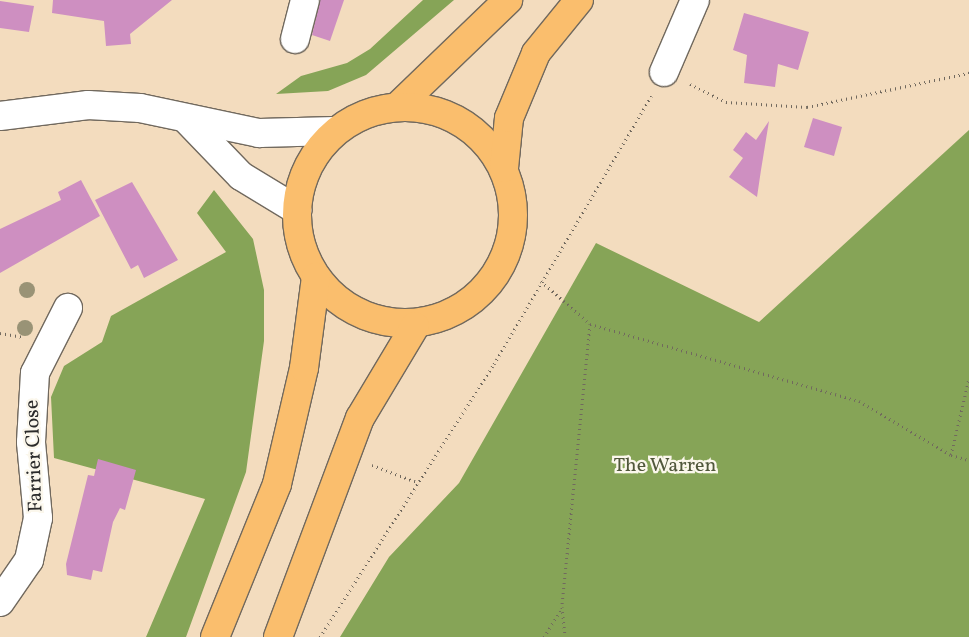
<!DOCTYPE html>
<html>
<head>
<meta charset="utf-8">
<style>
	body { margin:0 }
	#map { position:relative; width:969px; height:637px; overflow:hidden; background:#f3dcbe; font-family:Vollkorn,serif }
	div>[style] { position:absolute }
	.forest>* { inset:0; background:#86a457 }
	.building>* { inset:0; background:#ce8fc1 }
	.path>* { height:3px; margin-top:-1.5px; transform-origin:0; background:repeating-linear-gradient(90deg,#71695e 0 1px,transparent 0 5px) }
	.roads { filter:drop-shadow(1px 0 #71695e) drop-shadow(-1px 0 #71695e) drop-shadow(0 1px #71695e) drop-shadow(0 -1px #71695e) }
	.minor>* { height:28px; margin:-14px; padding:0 14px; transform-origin:14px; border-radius:14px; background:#fff }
	.major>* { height:28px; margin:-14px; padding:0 14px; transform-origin:14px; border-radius:14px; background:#fabe6d }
	.major>.ring { margin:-14px; padding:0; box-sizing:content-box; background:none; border:28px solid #fabe6d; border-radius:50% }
	.trees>* { width:16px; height:16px; margin:-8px; border-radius:50%; background:#999376 }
	span { translate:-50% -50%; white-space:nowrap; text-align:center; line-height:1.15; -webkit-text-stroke:4.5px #fbf7ec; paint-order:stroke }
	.street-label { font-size:20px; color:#2b2b2b }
	.park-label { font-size:20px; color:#50573b }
</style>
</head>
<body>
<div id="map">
	<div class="forest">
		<i style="clip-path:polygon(423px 0,454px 0,366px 75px,328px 91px,276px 94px,301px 76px,347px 63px,370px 49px)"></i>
		<i style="clip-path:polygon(969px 130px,969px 637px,340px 637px,389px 557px,459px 483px,596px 243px,759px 322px)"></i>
		<i style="clip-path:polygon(214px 190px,253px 239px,264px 290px,264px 341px,246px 472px,186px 637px,146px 637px,205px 499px,54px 458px,51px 397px,64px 366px,102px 342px,111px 316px,226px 252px,197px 213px)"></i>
	</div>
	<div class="building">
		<i style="clip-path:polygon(53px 0,172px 0,130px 34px,131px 44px,106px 46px,104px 21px,52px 13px)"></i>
		<i style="clip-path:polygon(320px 0,344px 0,330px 41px,312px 35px)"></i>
		<i style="clip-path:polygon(0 1px,34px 6px,29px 32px,0 28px)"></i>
		<i style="clip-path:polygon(744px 13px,809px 32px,798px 70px,778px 64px,775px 87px,744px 83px,747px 55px,733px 50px)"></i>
		<i style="clip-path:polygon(813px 118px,842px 127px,834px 156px,804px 147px)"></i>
		<i style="clip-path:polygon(769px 121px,761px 170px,757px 197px,729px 177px,743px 158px,733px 150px,746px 132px,756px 140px)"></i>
		<i style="clip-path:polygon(81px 180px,100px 216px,0 273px,0 229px,61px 200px,58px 192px)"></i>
		<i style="clip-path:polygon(132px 182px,178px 260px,144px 278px,138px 265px,131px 269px,95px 200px)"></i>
		<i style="clip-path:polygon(98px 459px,136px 470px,125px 510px,120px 508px,113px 522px,102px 572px,93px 570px,91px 580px,67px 575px,66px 564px,88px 475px,94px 476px)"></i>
	</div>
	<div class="path">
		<i style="left:690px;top:84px;width:40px;rotate:26.6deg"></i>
		<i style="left:726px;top:102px;width:81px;rotate:3.5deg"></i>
		<i style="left:807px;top:107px;width:166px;rotate:-11.9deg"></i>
		<i style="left:541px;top:281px;width:65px;rotate:41.3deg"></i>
		<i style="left:590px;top:324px;width:284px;rotate:95.7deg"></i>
		<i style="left:562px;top:607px;width:30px;rotate:84deg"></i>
		<i style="left:590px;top:324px;width:280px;rotate:16deg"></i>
		<i style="left:859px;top:401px;width:107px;rotate:30.4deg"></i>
		<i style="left:951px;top:455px;width:19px;rotate:16deg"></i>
		<i style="left:0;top:333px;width:22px;rotate:10deg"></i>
		<i style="left:951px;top:455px;width:79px;rotate:-76.8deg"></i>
		<i style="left:372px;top:465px;width:50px;rotate:21deg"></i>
		<i style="left:320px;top:637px;width:324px;rotate:-57.5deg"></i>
		<i style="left:494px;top:364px;width:311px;rotate:-59.6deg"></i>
		<i style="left:544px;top:637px;width:34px;rotate:-58deg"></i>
	</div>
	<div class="roads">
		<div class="minor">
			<i style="left:295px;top:39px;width:40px;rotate:-75.6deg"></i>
			<i style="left:664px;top:72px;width:78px;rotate:-66.7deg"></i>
			<i style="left:0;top:116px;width:89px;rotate:-7.1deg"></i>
			<i style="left:88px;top:105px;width:52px;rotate:3.3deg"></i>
			<i style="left:140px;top:108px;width:122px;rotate:11.9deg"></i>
			<i style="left:259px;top:133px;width:76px;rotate:-1.5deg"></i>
			<i style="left:188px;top:121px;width:76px;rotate:46.1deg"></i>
			<i style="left:241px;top:176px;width:66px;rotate:31.3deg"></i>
			<i style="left:0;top:602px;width:51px;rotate:-55.4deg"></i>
			<i style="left:29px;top:560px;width:43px;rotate:-77.9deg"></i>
			<i style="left:38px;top:518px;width:76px;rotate:-95.3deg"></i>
			<i style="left:31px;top:442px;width:69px;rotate:-86.7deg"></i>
			<i style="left:35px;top:373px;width:73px;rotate:-63.1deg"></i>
		</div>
		<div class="major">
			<i style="left:398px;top:106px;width:153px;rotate:-43.9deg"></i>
			<i class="ring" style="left:297px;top:107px;width:188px;height:188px"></i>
			<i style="left:504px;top:168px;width:50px;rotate:-84.3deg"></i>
			<i style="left:509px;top:118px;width:70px;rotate:-67.4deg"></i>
			<i style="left:536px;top:53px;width:68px;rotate:-50.9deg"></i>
			<i style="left:215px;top:637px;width:165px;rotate:-67.9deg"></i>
			<i style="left:277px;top:484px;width:119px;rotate:-76.9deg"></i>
			<i style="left:304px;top:368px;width:92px;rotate:-82.5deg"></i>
			<i style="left:278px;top:637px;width:234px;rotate:-69.5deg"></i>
			<i style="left:360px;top:418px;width:107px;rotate:-59.1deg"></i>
		</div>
	</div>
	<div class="trees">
		<i style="left:27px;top:290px"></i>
		<i style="left:25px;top:328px"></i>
	</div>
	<div class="street-label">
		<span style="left:35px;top:456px;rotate:-92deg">Farrier Close</span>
	</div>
	<div class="park-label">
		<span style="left:665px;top:466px">The Warren</span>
	</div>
</div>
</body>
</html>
